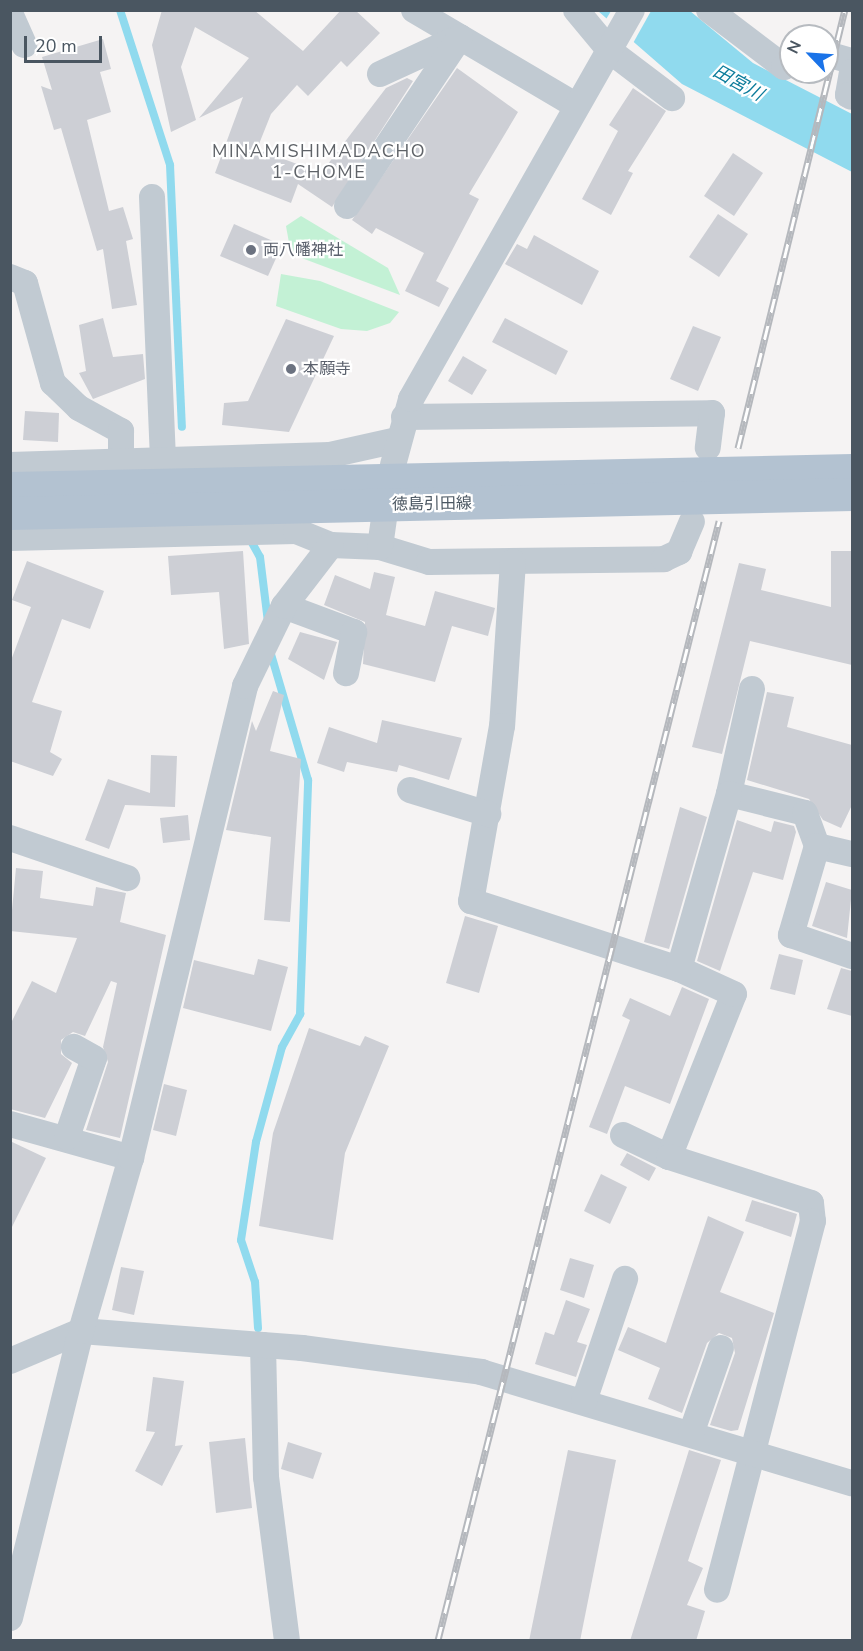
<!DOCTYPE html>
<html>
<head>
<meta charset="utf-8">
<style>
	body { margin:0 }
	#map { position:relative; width:863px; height:1651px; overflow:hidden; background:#f5f3f3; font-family:"Nunito Sans","Noto Sans JP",sans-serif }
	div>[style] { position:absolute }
	.green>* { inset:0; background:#c3f1d5 }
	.water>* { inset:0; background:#90daee }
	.pier>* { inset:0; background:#f5f3f3 }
	.stream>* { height:8px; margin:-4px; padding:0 4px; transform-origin:4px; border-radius:4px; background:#90daee }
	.building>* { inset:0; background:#cdcfd5 }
	.street>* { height:26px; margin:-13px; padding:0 13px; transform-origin:13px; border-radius:13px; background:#c1cad2 }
	.primary>* { height:33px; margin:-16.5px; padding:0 16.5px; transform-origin:16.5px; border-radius:16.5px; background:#b3c2d1 }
	.rail>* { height:7px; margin-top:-3.5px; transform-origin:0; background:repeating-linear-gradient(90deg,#fff 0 14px,#b5b8bd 0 28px); box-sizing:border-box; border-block:2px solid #b5b8bd }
	.dots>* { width:16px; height:16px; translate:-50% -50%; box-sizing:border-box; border:3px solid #fff; border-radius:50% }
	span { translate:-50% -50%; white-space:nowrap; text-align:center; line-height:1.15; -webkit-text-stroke:4.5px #fff; paint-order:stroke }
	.worship-label { font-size:16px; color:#5b616d }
	.left { translate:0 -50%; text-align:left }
	.street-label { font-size:16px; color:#4a5661 }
	.water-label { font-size:18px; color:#0c7c9b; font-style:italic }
	.neighbourhood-label { font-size:18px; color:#5f6368; letter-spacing:1.5px }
	.frame { position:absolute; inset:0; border:12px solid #4a5661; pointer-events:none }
	.north { position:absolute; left:779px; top:24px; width:60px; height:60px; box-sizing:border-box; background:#fff; border:2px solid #b7bbc0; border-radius:50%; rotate:295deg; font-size:16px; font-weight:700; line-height:24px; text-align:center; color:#4a5661 }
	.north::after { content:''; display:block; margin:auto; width:21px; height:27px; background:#1a73e8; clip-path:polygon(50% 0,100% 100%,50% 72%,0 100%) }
	.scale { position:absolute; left:24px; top:36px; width:78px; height:27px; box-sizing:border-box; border:3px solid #4a5661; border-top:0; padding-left:8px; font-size:18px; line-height:21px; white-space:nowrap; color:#4a5661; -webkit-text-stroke:4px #fff; paint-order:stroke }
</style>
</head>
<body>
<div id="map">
	<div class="green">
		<i style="clip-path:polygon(301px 216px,388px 268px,400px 295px,291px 254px,286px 226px)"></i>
		<i style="clip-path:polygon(281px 274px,320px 281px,399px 312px,390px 323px,367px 331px,341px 329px,276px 306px)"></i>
	</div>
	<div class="water">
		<i style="clip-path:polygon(598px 11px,690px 11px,753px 63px,852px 114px,852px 172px,682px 84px)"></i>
	</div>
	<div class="pier">
		<i style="clip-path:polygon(611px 11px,651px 11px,632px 45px,605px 21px)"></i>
	</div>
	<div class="stream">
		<i style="left:120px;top:10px;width:163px;rotate:72.1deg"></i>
		<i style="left:170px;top:165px;width:262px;rotate:87.4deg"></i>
		<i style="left:251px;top:541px;width:18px;rotate:61deg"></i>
		<i style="left:260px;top:557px;width:65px;rotate:83deg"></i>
		<i style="left:258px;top:1328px;width:46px;rotate:-93.7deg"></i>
		<i style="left:255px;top:1282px;width:44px;rotate:-108.4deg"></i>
		<i style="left:241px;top:1240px;width:99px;rotate:-81.3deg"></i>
		<i style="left:256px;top:1142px;width:98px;rotate:-74.7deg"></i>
		<i style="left:282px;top:1047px;width:38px;rotate:-61deg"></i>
		<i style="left:300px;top:1014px;width:234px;rotate:-88deg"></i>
		<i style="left:308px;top:780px;width:134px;rotate:-106.4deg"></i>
	</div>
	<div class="building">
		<i style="clip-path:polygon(162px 10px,254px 10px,303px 51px,341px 10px,355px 10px,380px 33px,347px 67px,341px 61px,308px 96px,297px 85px,271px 114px,257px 149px,321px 173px,386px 88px,407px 78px,413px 81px,332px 207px,298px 184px,291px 203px,215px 173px,243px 97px,199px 118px,249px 58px,195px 27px,181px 67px,196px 120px,171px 132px,152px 45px)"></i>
		<i style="clip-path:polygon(103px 39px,111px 69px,100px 72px,111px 112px,87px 120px,109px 211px,123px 207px,133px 239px,126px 241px,137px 305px,112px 309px,103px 249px,97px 251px,61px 128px,54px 130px,41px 86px,52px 90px,42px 57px)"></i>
		<i style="clip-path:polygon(457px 68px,518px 112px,469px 194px,479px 199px,436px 281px,449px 288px,439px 307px,405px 291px,424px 253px,376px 228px,372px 234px,352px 220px)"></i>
		<i style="clip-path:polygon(633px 88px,666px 111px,628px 171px,633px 173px,611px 215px,582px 199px,618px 131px,609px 125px)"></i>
		<i style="clip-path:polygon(733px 153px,763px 173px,734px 216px,704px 196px)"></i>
		<i style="clip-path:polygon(718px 214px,748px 234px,719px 277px,689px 257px)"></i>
		<i style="clip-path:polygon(234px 224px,282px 245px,268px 276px,220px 256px)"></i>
		<i style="clip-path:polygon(534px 235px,599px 271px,582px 305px,505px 264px,517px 244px,527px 249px)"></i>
		<i style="clip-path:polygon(103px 318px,113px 357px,143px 354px,145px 379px,93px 399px,79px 373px,86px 371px,79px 325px)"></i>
		<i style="clip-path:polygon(505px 318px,568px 351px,556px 375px,492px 342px)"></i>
		<i style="clip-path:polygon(286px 319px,334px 336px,289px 432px,222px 425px,224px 403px,248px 401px)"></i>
		<i style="clip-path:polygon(693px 326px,721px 337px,698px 391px,670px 379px)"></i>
		<i style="clip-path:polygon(463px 356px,487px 370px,472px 395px,448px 381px)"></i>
		<i style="clip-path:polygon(25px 411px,59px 413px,58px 442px,23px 440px)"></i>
		<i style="clip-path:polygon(243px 551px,249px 644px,224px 649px,219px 592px,171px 595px,168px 556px)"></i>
		<i style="clip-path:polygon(831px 551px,852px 551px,852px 665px,750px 641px,722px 754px,692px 747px,739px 563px,766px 569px,761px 590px,831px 607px)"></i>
		<i style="clip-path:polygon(27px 561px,104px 591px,90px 629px,62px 619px,32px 702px,62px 711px,50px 752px,62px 759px,53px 776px,10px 761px,10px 663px,31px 607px,12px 600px)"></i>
		<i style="clip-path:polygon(374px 572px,395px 577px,386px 615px,425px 626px,435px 591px,495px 608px,488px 636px,452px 626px,435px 682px,363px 664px,365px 622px,324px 605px,335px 575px,370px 589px)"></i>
		<i style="clip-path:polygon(300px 632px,337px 642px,324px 680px,288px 659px)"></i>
		<i style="clip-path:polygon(273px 691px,284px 695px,270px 751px,301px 759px,290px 922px,264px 920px,271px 837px,226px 830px,252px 721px,256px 731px)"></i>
		<i style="clip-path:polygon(767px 692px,794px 697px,787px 727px,852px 745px,852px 805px,841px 828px,823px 820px,809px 799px,747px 780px)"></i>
		<i style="clip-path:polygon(382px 720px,462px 738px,449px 780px,399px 765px,397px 772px,347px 762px,344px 772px,317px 763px,329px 727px,377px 743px)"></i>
		<i style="clip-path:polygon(151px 755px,177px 756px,175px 807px,125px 805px,109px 849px,85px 840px,108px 779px,150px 793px)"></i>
		<i style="clip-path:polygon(680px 807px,707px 817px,669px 949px,644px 942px)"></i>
		<i style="clip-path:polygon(188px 815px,190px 840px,163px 843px,160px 818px)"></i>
		<i style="clip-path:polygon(737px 820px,771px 832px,774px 821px,794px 826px,796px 832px,783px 880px,753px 872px,720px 971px,697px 961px)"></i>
		<i style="clip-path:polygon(16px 868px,43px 871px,40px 898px,93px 906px,96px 887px,126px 893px,120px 922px,166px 935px,120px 1138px,86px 1130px,108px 1062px,103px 1047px,117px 983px,111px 981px,85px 1036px,73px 1032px,61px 1040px,61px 1054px,72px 1063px,45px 1118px,10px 1109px,10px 1025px,32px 981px,56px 993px,77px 938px,10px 931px)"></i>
		<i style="clip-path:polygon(826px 882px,852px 890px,847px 938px,812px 926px)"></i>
		<i style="clip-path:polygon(465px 916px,498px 926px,479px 993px,446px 983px)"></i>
		<i style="clip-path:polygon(779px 954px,803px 960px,795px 995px,770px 989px)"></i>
		<i style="clip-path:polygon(258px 959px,288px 967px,271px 1031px,183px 1008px,194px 960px,254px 975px)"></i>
		<i style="clip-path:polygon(841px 968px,852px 971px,852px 1016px,827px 1009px)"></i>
		<i style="clip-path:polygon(682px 987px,709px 999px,670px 1104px,625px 1086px,607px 1134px,589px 1127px,630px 1020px,622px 1016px,630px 998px,670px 1016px)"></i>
		<i style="clip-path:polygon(309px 1028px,360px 1046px,365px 1036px,389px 1046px,345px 1153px,333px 1240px,259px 1226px,273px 1133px)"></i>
		<i style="clip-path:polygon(164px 1084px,187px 1090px,176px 1136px,153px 1130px)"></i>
		<i style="clip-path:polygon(10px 1141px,46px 1158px,10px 1231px)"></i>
		<i style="clip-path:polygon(627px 1153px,656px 1168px,649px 1181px,620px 1165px)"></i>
		<i style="clip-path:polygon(601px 1174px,627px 1187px,610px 1224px,584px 1211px)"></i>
		<i style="clip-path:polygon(752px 1200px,797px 1214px,791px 1237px,745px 1221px)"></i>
		<i style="clip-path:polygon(708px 1216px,744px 1232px,720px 1292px,774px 1313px,738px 1430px,731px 1431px,710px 1425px,735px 1353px,732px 1338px,719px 1333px,707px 1343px,682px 1413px,648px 1399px,660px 1368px,618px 1350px,628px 1327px,666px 1343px)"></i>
		<i style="clip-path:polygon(570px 1258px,594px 1265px,584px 1298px,560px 1290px)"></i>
		<i style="clip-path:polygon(121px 1267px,144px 1271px,134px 1315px,112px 1310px)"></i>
		<i style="clip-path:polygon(566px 1300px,590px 1309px,577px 1342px,587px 1345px,576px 1377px,535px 1364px,545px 1332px,554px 1335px)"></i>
		<i style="clip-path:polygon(153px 1377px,184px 1381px,175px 1446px,183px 1445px,162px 1486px,135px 1471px,155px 1432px,146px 1431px)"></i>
		<i style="clip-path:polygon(245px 1438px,252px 1508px,216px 1513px,209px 1442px)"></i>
		<i style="clip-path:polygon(288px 1442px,322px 1453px,313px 1479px,281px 1469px)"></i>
		<i style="clip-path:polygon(568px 1450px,616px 1460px,580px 1641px,529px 1641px)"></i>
		<i style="clip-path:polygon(689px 1450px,721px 1460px,688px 1561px,703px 1568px,687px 1605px,705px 1611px,696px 1641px,630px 1641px)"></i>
	</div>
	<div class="street">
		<i style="left:414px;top:10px;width:189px;rotate:30.5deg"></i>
		<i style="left:576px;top:10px;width:53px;rotate:50.3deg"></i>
		<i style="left:610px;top:51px;width:78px;rotate:37.2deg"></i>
		<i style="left:709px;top:10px;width:94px;rotate:37.2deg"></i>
		<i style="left:784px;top:67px;width:11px;rotate:-49deg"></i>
		<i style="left:10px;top:13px;width:35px;rotate:66deg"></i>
		<i style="left:827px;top:54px;width:26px;rotate:16deg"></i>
		<i style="left:852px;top:72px;width:23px;rotate:100deg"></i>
		<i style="left:848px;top:95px;width:4px;rotate:27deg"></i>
		<i style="left:380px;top:74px;width:88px;rotate:-24.8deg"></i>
		<i style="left:152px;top:197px;width:264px;rotate:87.6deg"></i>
		<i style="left:347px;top:206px;width:203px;rotate:-56.2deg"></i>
		<i style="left:10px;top:277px;width:16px;rotate:22deg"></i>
		<i style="left:25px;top:283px;width:104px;rotate:74.4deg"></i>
		<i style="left:53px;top:383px;width:36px;rotate:44deg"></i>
		<i style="left:79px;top:408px;width:48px;rotate:28.7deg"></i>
		<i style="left:121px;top:431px;width:31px;rotate:90deg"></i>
		<i style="left:404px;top:417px;width:308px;rotate:-0.7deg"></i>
		<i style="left:712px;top:413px;width:35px;rotate:97deg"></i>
		<i style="left:10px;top:465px;width:320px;rotate:-1.8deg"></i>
		<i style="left:330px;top:455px;width:69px;rotate:-12.6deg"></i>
		<i style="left:393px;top:465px;width:68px;rotate:-74.7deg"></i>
		<i style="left:411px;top:399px;width:447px;rotate:-60.4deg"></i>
		<i style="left:10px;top:538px;width:286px;rotate:-1.4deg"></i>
		<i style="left:296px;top:531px;width:38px;rotate:22deg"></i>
		<i style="left:331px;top:545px;width:49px;rotate:2.3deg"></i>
		<i style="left:380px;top:547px;width:51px;rotate:17deg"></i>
		<i style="left:429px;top:562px;width:235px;rotate:-0.7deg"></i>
		<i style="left:664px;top:559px;width:17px;rotate:-25deg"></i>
		<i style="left:679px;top:552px;width:33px;rotate:-67deg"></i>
		<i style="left:380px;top:547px;width:29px;rotate:-82deg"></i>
		<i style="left:513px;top:562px;width:164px;rotate:93.8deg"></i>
		<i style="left:502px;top:726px;width:178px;rotate:100deg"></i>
		<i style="left:471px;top:901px;width:219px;rotate:18.1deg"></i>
		<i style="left:284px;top:606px;width:75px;rotate:20.4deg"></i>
		<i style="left:354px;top:632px;width:42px;rotate:101deg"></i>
		<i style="left:752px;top:689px;width:107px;rotate:102.4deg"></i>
		<i style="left:729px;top:794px;width:78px;rotate:14deg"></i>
		<i style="left:805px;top:813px;width:35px;rotate:70deg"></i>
		<i style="left:817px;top:846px;width:36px;rotate:13deg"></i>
		<i style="left:410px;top:790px;width:82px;rotate:17.1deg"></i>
		<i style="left:10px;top:838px;width:124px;rotate:18.9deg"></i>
		<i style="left:817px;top:846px;width:93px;rotate:106.3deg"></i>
		<i style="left:791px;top:935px;width:65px;rotate:19deg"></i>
		<i style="left:10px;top:1124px;width:126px;rotate:15.7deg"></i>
		<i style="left:623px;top:1135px;width:51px;rotate:25.6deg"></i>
		<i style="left:669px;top:1157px;width:175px;rotate:-68.3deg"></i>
		<i style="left:734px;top:994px;width:60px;rotate:-155.6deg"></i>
		<i style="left:679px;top:969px;width:182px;rotate:-74.1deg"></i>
		<i style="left:67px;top:1137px;width:83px;rotate:-71.1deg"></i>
		<i style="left:94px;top:1058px;width:23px;rotate:-151deg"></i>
		<i style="left:669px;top:1157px;width:149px;rotate:17.9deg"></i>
		<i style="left:811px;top:1203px;width:18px;rotate:84deg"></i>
		<i style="left:813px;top:1221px;width:381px;rotate:104.6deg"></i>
		<i style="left:263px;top:1345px;width:132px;rotate:88.7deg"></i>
		<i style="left:266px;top:1477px;width:164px;rotate:82.7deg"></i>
		<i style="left:10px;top:1361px;width:77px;rotate:-22.9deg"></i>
		<i style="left:81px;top:1331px;width:222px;rotate:4.4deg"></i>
		<i style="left:302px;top:1348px;width:181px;rotate:7.6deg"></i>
		<i style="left:481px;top:1372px;width:387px;rotate:16.7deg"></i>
		<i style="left:584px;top:1401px;width:129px;rotate:-71.4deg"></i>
		<i style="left:691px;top:1434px;width:91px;rotate:-70.8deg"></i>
		<i style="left:10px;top:1618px;width:296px;rotate:-76.1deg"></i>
		<i style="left:81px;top:1331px;width:180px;rotate:-73.9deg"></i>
		<i style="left:131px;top:1158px;width:486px;rotate:-76.4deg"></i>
		<i style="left:245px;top:686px;width:89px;rotate:-64deg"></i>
		<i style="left:284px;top:606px;width:77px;rotate:-52.4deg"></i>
	</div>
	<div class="primary">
		<i style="left:10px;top:488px;width:842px;rotate:-1.22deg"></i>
		<i style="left:10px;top:513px;width:842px;rotate:-1.29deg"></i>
	</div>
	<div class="rail">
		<i style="left:738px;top:448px;width:451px;rotate:-76.3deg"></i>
		<i style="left:438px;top:1640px;width:1154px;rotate:-75.9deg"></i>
	</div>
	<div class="dots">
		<i style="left:251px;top:250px;background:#6b7280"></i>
		<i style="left:291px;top:369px;background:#6b7280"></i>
	</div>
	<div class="worship-label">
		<span class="left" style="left:263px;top:250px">両八幡神社</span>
		<span class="left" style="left:303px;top:369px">本願寺</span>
	</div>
	<div class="street-label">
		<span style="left:432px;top:504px;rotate:-1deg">徳島引田線</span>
	</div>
	<div class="water-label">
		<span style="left:738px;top:83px;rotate:29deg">田宮川</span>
	</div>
	<div class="neighbourhood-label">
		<span style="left:319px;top:162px">MINAMISHIMADACHO<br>1-CHOME</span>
	</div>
	<div class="frame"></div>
	<div class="north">N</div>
	<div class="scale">20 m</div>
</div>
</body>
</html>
